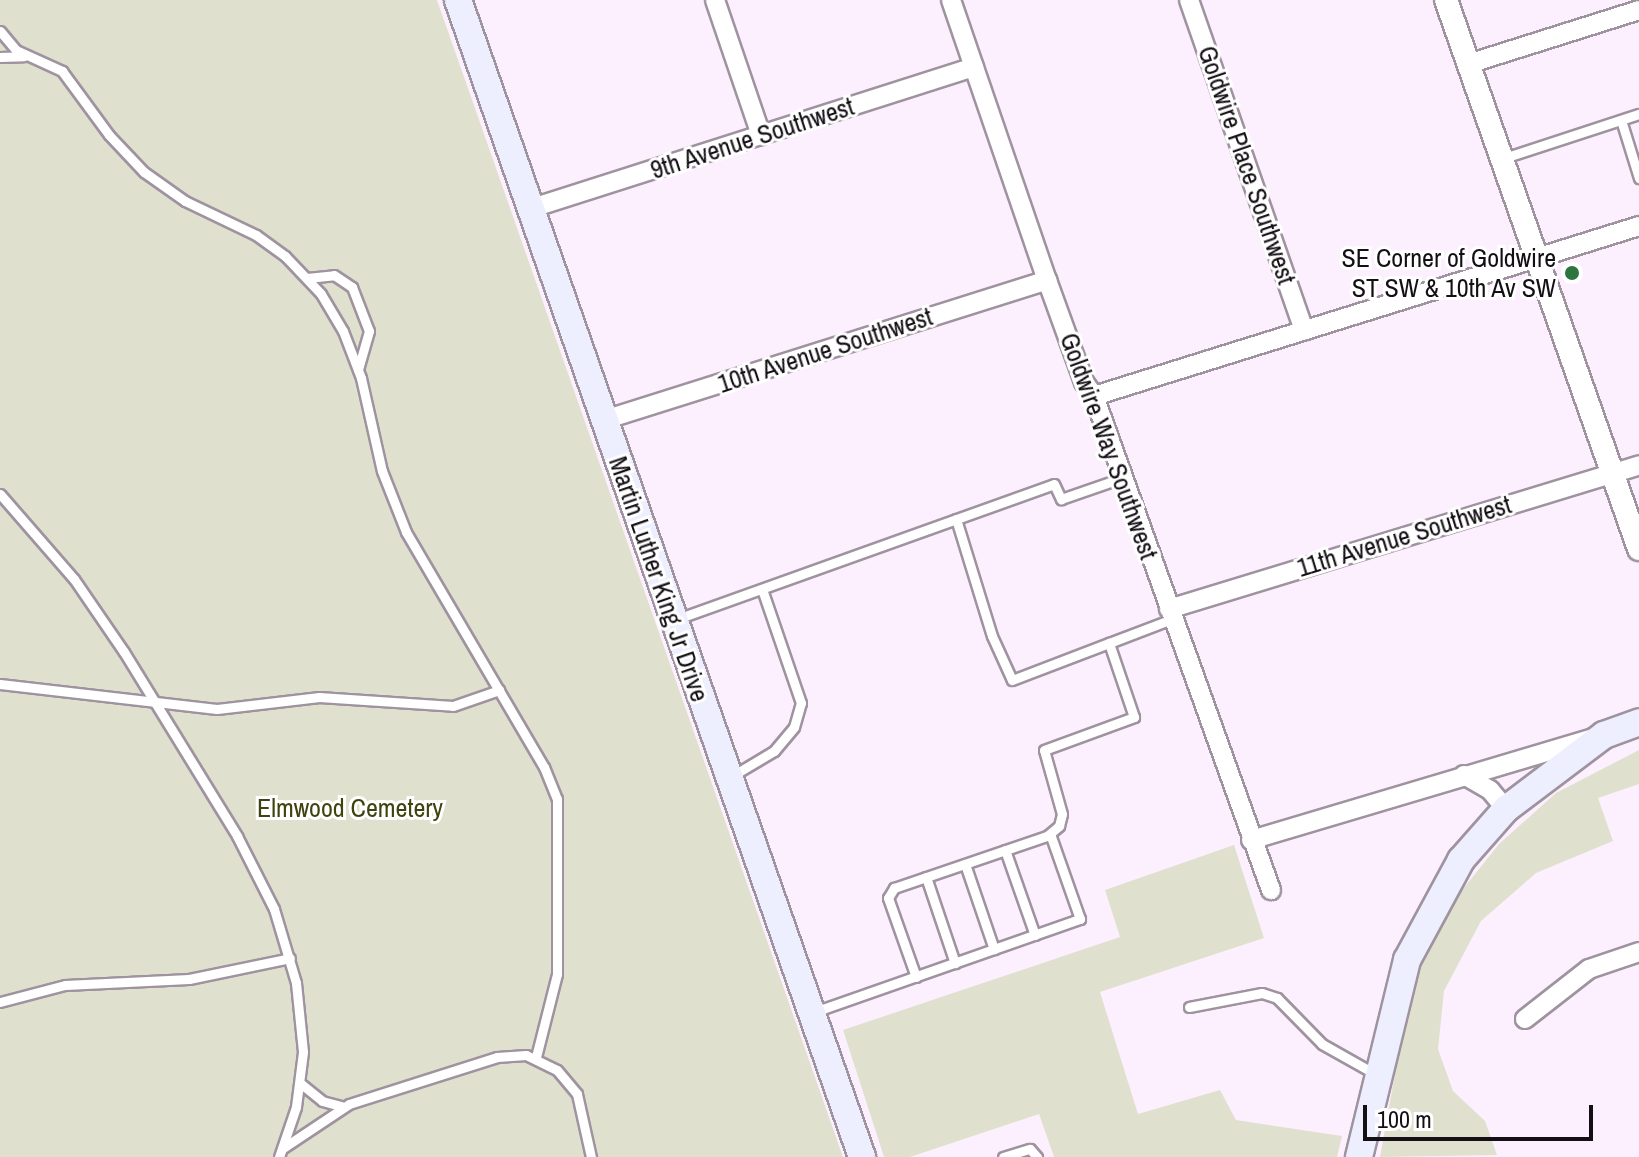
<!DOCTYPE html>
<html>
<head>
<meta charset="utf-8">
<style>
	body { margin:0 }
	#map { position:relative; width:1639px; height:1157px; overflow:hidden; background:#fdf0fe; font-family:"Archivo Narrow",sans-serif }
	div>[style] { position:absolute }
	.green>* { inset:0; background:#dfe1ce }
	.roads { filter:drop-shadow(2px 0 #9f93a0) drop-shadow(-2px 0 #9f93a0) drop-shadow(0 2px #9f93a0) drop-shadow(0 -2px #9f93a0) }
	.service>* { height:9px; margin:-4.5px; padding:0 4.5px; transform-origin:4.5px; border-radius:4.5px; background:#fff }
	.minor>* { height:18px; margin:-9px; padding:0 9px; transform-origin:9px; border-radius:9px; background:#fff }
	.tertiary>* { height:22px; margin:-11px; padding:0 11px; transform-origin:11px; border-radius:11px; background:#fff }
	.secondary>* { height:26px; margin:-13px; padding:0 13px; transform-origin:13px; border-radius:13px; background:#eeeffe }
	.dots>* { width:22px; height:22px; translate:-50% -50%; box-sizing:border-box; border:4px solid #fff; border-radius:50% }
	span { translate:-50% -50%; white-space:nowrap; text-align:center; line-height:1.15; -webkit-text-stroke:6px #fff; paint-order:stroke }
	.street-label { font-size:26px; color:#130f14 }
	.poi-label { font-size:26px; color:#130f14 }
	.right { translate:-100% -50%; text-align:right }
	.park-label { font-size:26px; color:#40430f }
	.scale { position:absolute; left:1363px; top:1105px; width:230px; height:36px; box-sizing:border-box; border:4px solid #130f14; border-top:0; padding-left:10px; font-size:24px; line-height:28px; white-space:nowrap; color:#130f14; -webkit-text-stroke:6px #fff; paint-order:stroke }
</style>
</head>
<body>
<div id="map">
	<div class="green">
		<i style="clip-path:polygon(0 0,437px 0,843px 1157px,0 1157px)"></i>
		<i style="clip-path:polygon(1639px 750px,1639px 784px,1598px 798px,1613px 841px,1536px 873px,1481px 921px,1444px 991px,1438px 1049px,1453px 1091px,1485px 1121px,1497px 1155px,1380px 1157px,1409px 996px,1425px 951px,1459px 894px,1499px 844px,1556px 793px)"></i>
		<i style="clip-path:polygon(1234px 845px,1264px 938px,1100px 992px,1138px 1114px,1220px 1090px,1236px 1120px,1342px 1136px,1337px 1157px,1054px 1157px,1039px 1114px,910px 1157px,884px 1157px,843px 1030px,1120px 937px,1105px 890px)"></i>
	</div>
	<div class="roads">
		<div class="service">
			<i style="left:0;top:31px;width:25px;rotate:50deg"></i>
			<i style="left:16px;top:50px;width:51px;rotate:24.5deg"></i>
			<i style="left:62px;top:71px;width:79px;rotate:53.7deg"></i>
			<i style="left:109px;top:135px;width:51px;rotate:46.6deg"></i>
			<i style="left:144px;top:172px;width:50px;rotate:35.3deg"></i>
			<i style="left:185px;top:201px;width:79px;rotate:25.6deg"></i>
			<i style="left:256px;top:235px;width:36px;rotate:36deg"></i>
			<i style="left:285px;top:256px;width:52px;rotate:46.5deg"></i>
			<i style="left:321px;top:294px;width:43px;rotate:59.3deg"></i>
			<i style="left:343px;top:331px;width:50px;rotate:69deg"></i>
			<i style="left:361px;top:378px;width:95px;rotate:77.3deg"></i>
			<i style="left:382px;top:471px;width:66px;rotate:68.5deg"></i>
			<i style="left:406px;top:532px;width:273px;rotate:59.6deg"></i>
			<i style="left:544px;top:767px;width:35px;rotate:68deg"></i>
			<i style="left:557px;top:799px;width:175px;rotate:90deg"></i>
			<i style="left:557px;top:974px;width:86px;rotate:104.2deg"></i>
			<i style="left:0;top:57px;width:24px;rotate:-2deg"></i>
			<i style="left:1621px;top:120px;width:61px;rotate:72.8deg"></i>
			<i style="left:1504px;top:158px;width:142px;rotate:-18.1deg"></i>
			<i style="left:307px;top:278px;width:27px;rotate:-6deg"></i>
			<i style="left:334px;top:275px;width:22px;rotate:34deg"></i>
			<i style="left:352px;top:287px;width:47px;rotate:68.9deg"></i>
			<i style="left:369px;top:331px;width:40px;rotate:106deg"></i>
			<i style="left:0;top:494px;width:113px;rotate:49deg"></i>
			<i style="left:74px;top:579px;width:88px;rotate:55.6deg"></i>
			<i style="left:124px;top:652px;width:216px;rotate:58.4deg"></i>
			<i style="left:237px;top:836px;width:82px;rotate:63.1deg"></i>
			<i style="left:274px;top:909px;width:77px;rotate:73.4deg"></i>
			<i style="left:296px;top:983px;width:69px;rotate:84.2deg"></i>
			<i style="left:303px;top:1052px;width:55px;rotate:97.3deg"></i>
			<i style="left:296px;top:1107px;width:53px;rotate:108.8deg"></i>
			<i style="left:956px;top:519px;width:122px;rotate:72.9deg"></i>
			<i style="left:992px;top:636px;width:48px;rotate:65.6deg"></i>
			<i style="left:1012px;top:680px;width:104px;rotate:-20.9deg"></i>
			<i style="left:677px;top:619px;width:400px;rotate:-19.7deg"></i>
			<i style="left:1054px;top:484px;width:17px;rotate:65deg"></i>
			<i style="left:1061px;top:499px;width:65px;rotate:-19deg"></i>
			<i style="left:0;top:684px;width:218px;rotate:6.6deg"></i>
			<i style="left:217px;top:709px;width:103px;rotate:-6.7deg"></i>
			<i style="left:319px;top:697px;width:134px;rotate:3.8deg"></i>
			<i style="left:453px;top:706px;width:49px;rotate:-19.2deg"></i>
			<i style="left:732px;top:776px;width:49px;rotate:-30.8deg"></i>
			<i style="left:774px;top:751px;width:31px;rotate:-50deg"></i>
			<i style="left:794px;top:727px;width:25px;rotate:-74deg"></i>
			<i style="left:801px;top:703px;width:120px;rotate:-108.9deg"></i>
			<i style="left:1005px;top:850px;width:90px;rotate:70.6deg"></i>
			<i style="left:965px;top:864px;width:90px;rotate:71.2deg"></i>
			<i style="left:926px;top:877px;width:91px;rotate:71.4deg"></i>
			<i style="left:916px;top:977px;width:84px;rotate:-109.5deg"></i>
			<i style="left:888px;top:898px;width:12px;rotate:-59deg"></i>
			<i style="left:894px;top:888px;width:162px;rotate:-18.8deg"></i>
			<i style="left:1047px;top:836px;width:16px;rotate:-40deg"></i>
			<i style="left:1059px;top:826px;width:12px;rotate:-76deg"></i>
			<i style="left:1062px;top:814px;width:66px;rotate:-105.7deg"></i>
			<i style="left:1044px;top:750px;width:96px;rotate:-20.1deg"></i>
			<i style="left:1134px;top:717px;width:78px;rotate:-108.7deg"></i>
			<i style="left:1109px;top:643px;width:67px;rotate:-20.9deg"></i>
			<i style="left:0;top:1002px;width:67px;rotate:-14.7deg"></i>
			<i style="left:65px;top:985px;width:124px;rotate:-2.8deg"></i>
			<i style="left:189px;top:979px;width:103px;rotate:-11.7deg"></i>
			<i style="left:1189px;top:1007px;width:74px;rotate:-10.9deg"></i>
			<i style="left:1262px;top:993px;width:16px;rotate:18deg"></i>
			<i style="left:1277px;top:998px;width:64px;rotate:45.6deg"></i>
			<i style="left:1322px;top:1044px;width:63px;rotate:29.4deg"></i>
			<i style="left:814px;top:1012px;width:282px;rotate:-19.3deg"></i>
			<i style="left:1080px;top:919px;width:90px;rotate:-109.4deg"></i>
			<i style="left:300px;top:1083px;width:28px;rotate:39deg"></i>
			<i style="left:322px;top:1101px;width:20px;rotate:15deg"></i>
			<i style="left:283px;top:1148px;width:79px;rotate:-33.7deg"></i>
			<i style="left:349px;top:1104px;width:155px;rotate:-17.6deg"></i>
			<i style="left:497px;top:1057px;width:29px;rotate:-4deg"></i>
			<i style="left:526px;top:1055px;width:34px;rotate:26deg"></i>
			<i style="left:557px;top:1070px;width:31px;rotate:50deg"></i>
			<i style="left:577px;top:1094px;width:65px;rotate:77.5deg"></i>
			<i style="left:1003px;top:1157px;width:28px;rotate:-17deg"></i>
			<i style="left:1030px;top:1149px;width:11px;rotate:49deg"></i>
		</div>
		<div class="minor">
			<i style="left:715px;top:0;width:143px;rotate:71.2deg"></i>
			<i style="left:951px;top:0;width:296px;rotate:71.1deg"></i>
			<i style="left:1047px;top:280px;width:109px;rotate:70.1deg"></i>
			<i style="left:1084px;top:382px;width:17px;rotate:54deg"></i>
			<i style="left:1094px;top:396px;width:525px;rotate:70.29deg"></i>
			<i style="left:1189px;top:0;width:350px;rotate:70.8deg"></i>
			<i style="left:1468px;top:64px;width:179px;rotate:-17.5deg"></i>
			<i style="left:529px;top:209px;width:467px;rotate:-17.7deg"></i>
			<i style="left:1094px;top:396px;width:571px;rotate:-17.32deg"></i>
			<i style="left:604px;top:420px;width:465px;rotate:-17.5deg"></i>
			<i style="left:1169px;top:609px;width:492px;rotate:-17deg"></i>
			<i style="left:1464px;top:775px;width:30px;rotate:30deg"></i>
			<i style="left:1490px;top:790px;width:25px;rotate:50deg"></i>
			<i style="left:1251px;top:840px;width:357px;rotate:-16.6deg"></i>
			<i style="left:1525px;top:1019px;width:81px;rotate:-38deg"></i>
			<i style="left:1589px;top:969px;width:53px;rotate:-18.8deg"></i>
		</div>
		<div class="tertiary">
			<i style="left:1446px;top:0;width:582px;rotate:70.63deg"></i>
		</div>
		<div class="secondary">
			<i style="left:458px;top:0;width:1226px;rotate:70.75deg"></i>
			<i style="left:1359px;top:1157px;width:203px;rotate:-76.3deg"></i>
			<i style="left:1407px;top:960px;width:114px;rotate:-61.6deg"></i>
			<i style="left:1461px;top:860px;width:68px;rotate:-48.6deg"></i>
			<i style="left:1506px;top:809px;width:123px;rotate:-37.1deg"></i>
			<i style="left:1604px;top:735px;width:37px;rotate:-20deg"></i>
		</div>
	</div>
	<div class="dots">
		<i style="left:1572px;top:273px;background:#2c7440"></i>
	</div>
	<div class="street-label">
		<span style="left:752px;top:138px;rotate:-18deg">9th Avenue Southwest</span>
		<span style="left:1247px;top:165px;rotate:71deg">Goldwire Place Southwest</span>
		<span style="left:825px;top:350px;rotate:-18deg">10th Avenue Southwest</span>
		<span style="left:1109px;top:446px;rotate:70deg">Goldwire Way Southwest</span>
		<span style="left:1404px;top:536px;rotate:-17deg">11th Avenue Southwest</span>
		<span style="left:659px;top:579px;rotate:71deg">Martin Luther King Jr Drive</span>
	</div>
	<div class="poi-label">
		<span class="right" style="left:1556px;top:273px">SE Corner of Goldwire<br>ST SW &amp; 10th Av SW</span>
	</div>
	<div class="park-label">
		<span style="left:350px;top:808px">Elmwood Cemetery</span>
	</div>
	<div class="scale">100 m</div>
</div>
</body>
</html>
